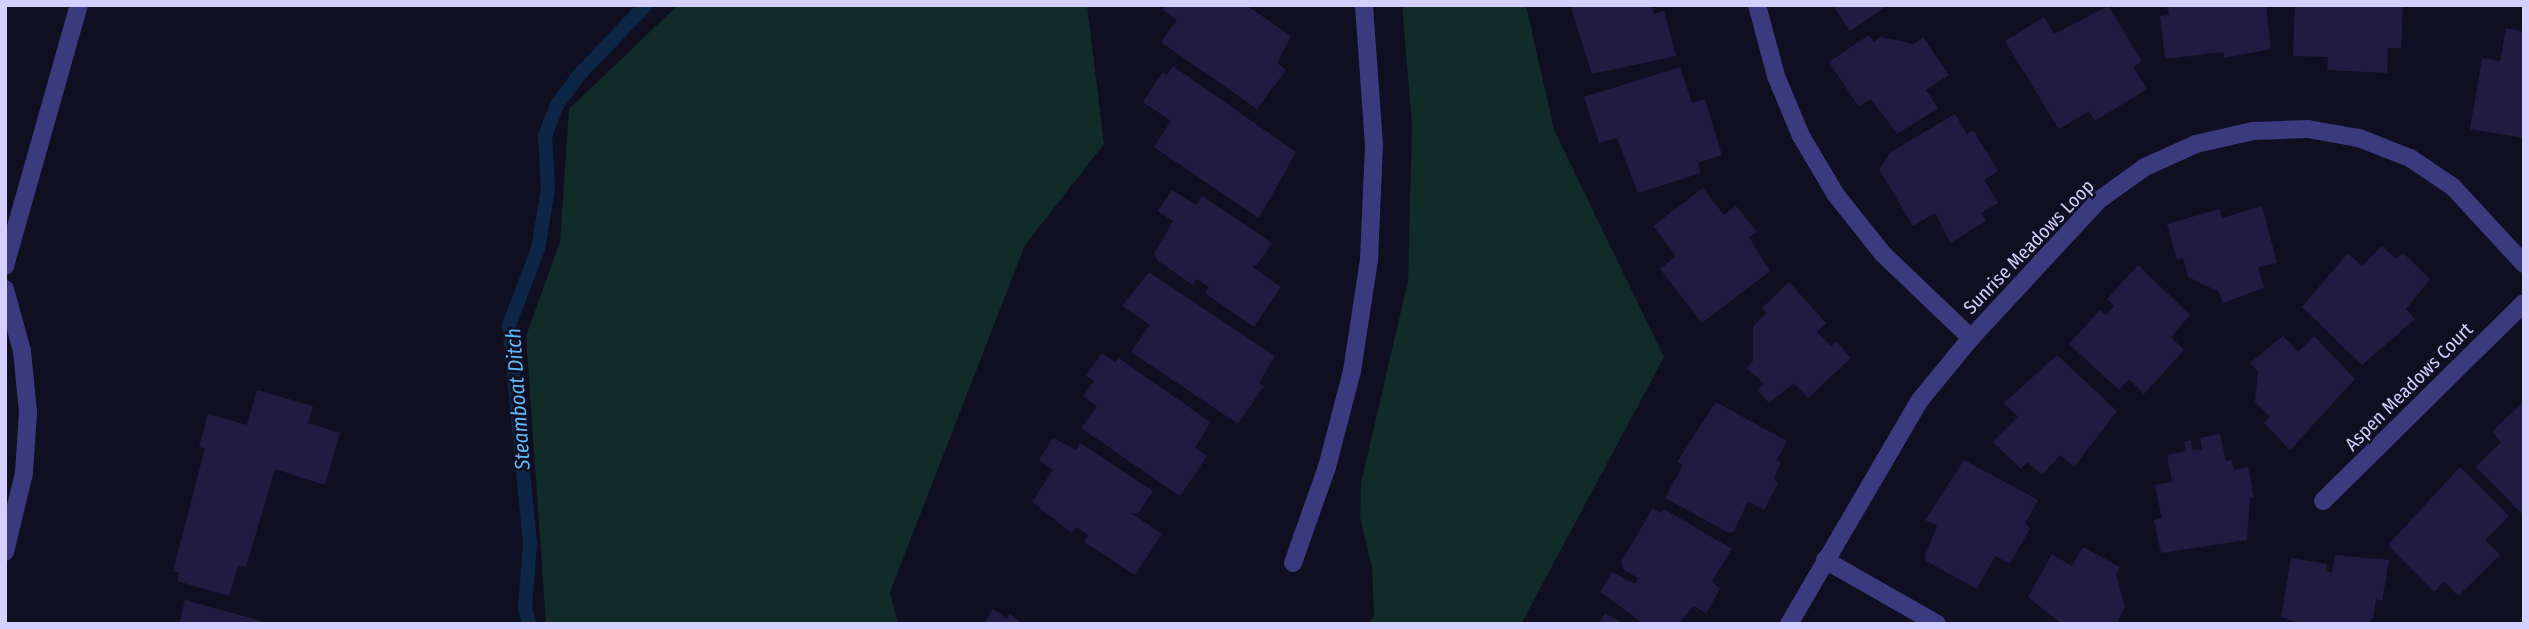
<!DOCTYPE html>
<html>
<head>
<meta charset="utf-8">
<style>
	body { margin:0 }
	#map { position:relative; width:2529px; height:629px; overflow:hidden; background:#100e21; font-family:"Fira Sans Condensed",sans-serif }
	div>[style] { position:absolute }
	.green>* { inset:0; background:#112b29 }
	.stream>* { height:14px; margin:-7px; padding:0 7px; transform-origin:7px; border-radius:7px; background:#0e2645 }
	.building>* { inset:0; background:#211b41 }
	.street>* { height:18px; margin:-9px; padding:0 9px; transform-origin:9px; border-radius:9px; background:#3a3b7f }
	span { translate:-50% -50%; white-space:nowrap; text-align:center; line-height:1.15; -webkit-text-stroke:5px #100e21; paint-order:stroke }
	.street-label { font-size:19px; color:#d3d0fe }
	.water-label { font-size:21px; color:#61bbfa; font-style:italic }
	.frame { position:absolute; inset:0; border:7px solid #d3d0fe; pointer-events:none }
</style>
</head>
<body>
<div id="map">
	<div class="green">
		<i style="clip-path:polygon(1087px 5px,1104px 144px,1025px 245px,890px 592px,898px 624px,546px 624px,526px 336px,560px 242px,569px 109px,678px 5px)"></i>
		<i style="clip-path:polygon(1402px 5px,1526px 5px,1554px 130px,1664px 357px,1521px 624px,1369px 624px,1374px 616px,1372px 568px,1360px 517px,1361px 483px,1408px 281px,1412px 124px)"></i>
	</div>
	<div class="stream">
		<i style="left:529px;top:624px;width:16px;rotate:-104deg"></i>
		<i style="left:525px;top:608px;width:65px;rotate:-85.6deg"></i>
		<i style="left:530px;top:543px;width:219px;rotate:-95.5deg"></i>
		<i style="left:509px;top:325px;width:81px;rotate:-69.1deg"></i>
		<i style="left:538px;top:249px;width:61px;rotate:-80.5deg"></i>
		<i style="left:548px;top:189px;width:53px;rotate:-93.2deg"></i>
		<i style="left:545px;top:136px;width:33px;rotate:-69deg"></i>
		<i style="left:557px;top:105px;width:37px;rotate:-54deg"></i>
		<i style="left:579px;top:75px;width:97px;rotate:-46.3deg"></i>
	</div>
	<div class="building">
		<i style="clip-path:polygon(1166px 5px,1246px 5px,1291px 36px,1277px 63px,1286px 70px,1257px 109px,1161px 42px,1177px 20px,1163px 10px)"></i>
		<i style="clip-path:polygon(1570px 5px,1651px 5px,1654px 14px,1664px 11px,1676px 56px,1592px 74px)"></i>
		<i style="clip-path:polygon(1832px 5px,1888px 5px,1850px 31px)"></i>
		<i style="clip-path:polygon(2167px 5px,2266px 5px,2271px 49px,2224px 58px,2224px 52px,2165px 59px,2160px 16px,2169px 15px)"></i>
		<i style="clip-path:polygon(2295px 5px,2403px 5px,2401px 48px,2388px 48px,2387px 73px,2327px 70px,2328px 57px,2293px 56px)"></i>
		<i style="clip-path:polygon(2108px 6px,2142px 61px,2133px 67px,2147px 89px,2095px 121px,2089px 111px,2059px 129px,2005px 41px,2044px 17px,2054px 34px)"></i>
		<i style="clip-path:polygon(2506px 28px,2524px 32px,2524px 138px,2470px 129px,2482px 58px,2500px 61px)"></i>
		<i style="clip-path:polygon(1869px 35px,1874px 42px,1881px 37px,1914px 44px,1923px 37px,1949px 75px,1926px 90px,1938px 108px,1897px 134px,1871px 99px,1859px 107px,1829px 62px)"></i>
		<i style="clip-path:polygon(1173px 66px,1296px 152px,1259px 218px,1154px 147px,1171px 121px,1143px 102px,1163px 72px,1167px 75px)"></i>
		<i style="clip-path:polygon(1680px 67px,1692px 103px,1705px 99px,1722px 155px,1698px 163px,1701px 173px,1638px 193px,1617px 138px,1599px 143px,1584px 97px)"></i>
		<i style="clip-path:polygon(1955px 114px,1967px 134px,1973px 130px,1998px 171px,1984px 180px,1998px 203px,1981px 213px,1986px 221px,1950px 243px,1935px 213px,1913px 226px,1879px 169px,1891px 152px)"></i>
		<i style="clip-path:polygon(1703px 188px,1724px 215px,1736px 206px,1757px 232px,1749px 237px,1770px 271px,1702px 323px,1660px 269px,1676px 256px,1653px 226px)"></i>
		<i style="clip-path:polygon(1172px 190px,1196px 205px,1202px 196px,1272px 243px,1257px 265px,1251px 266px,1281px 287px,1254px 327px,1205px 293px,1209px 287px,1197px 279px,1193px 285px,1158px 261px,1154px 254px,1173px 221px,1158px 211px)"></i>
		<i style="clip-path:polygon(2262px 206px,2277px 263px,2258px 267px,2264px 288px,2223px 303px,2219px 292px,2188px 277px,2183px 258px,2177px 260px,2167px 224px,2220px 209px,2222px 218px)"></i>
		<i style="clip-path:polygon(2382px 246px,2396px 259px,2403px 253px,2430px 279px,2406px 309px,2415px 319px,2362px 365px,2302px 307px,2348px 253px,2362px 266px)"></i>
		<i style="clip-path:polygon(2138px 265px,2190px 315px,2171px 337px,2184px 350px,2144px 394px,2129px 379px,2119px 390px,2069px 344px,2100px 310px,2106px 315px,2114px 306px,2107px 299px)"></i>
		<i style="clip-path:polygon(1149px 272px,1275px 356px,1259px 383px,1264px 386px,1238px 424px,1131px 352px,1150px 325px,1122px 306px)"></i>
		<i style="clip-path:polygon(1789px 282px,1826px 323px,1817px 332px,1831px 346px,1836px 341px,1851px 358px,1808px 398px,1794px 383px,1769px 403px,1757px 390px,1765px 384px,1746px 368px,1753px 361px,1753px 326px,1767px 313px,1762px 308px)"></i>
		<i style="clip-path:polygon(2283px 336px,2298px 352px,2314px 336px,2355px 379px,2290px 450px,2264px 423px,2270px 417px,2255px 402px,2258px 371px,2250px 363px)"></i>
		<i style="clip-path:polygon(1102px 353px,1115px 362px,1119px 358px,1210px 422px,1195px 448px,1207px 456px,1180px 496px,1081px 428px,1097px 406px,1083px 396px,1094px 381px,1086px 376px)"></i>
		<i style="clip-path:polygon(2057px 355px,2117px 411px,2074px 467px,2060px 455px,2042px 475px,2027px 462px,2021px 469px,1993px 442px,2018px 417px,2004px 403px)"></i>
		<i style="clip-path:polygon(257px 390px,313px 406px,308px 423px,340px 433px,325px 485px,275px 469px,246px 567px,238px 566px,229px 596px,177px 581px,180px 573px,173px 571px,205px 448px,199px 447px,208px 414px,247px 425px)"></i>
		<i style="clip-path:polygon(2524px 401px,2524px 516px,2476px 467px,2501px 442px,2492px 432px)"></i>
		<i style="clip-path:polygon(1716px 402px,1787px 441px,1777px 460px,1781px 462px,1774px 478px,1778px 484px,1764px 510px,1748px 501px,1734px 531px,1729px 533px,1665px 498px,1683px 465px,1677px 462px)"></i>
		<i style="clip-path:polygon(2220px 434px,2226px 461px,2232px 460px,2234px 470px,2248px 467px,2254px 497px,2250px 498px,2247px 540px,2161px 553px,2154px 520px,2162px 518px,2155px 485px,2172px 482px,2167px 455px,2186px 451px,2184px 442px,2191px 440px,2192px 450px,2202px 449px,2200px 438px)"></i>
		<i style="clip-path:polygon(1053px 438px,1076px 450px,1080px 443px,1153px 491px,1138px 514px,1131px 513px,1162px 534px,1135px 575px,1084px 542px,1088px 535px,1076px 527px,1072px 533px,1032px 502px,1053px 470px,1039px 460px)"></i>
		<i style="clip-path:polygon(1964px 460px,2038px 500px,2025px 523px,2030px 528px,2010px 564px,1995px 556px,1977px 589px,1926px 561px,1925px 556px,1937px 526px,1925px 520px)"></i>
		<i style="clip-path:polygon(2460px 467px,2509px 516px,2485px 540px,2500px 555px,2458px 596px,2444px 581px,2434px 592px,2388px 545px)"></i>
		<i style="clip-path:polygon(1653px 508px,1661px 513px,1664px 509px,1732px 549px,1712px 581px,1720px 589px,1706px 613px,1694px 606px,1680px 622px,1683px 624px,1644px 624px,1600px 592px,1612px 572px,1635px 584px,1638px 578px,1624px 570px,1621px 562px)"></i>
		<i style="clip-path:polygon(2083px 547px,2120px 567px,2116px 574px,2125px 607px,2116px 624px,2062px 624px,2028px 597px,2052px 554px,2072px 566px)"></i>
		<i style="clip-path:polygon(2335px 555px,2389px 560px,2382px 601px,2376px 599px,2373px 618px,2365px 624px,2302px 624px,2281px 617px,2291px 558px,2327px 564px,2326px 571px,2332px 572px)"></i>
		<i style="clip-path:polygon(185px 600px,269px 623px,269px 624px,179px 624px)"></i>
		<i style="clip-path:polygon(993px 609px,1007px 619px,1010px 614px,1023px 624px,983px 624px)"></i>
		<i style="clip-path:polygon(1605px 613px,1624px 624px,1599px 624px)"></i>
	</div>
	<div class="street">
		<i style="left:1757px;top:5px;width:73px;rotate:75deg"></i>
		<i style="left:1776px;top:76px;width:65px;rotate:67.4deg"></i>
		<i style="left:1801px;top:136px;width:69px;rotate:59.3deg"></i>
		<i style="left:1836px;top:195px;width:75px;rotate:51.5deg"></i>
		<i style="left:1883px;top:254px;width:122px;rotate:43.7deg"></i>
		<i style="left:5px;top:266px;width:271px;rotate:-74.2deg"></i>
		<i style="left:5px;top:289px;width:64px;rotate:74.7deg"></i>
		<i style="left:22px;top:351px;width:61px;rotate:84.4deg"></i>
		<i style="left:28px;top:412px;width:61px;rotate:93.8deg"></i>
		<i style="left:24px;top:473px;width:81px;rotate:103.5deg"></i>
		<i style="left:2323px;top:501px;width:282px;rotate:-44.6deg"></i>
		<i style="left:1825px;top:560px;width:129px;rotate:29.7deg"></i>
		<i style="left:1293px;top:563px;width:102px;rotate:-70.5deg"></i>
		<i style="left:1327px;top:467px;width:99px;rotate:-75.4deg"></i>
		<i style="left:1352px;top:371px;width:112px;rotate:-81.3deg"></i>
		<i style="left:1369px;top:260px;width:115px;rotate:-87.5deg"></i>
		<i style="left:1374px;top:145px;width:140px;rotate:-94.1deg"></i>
		<i style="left:1789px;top:624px;width:259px;rotate:-59.7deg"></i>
		<i style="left:1920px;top:400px;width:80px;rotate:-50.6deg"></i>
		<i style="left:1971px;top:338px;width:188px;rotate:-47.2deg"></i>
		<i style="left:2099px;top:200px;width:57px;rotate:-35.7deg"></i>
		<i style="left:2145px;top:167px;width:56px;rotate:-24.3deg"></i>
		<i style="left:2196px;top:144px;width:58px;rotate:-12.8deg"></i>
		<i style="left:2253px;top:131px;width:55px;rotate:-2.1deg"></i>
		<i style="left:2308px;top:129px;width:52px;rotate:10deg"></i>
		<i style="left:2359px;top:138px;width:55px;rotate:21.4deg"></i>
		<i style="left:2410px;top:158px;width:52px;rotate:34deg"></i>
		<i style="left:2453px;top:187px;width:105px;rotate:47.3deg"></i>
	</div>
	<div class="street-label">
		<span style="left:2029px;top:247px;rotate:-46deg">Sunrise Meadows Loop</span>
		<span style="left:2409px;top:387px;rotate:-45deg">Aspen Meadows Court</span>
	</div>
	<div class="water-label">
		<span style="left:518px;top:399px;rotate:-94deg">Steamboat Ditch</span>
	</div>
	<div class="frame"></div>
</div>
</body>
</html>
